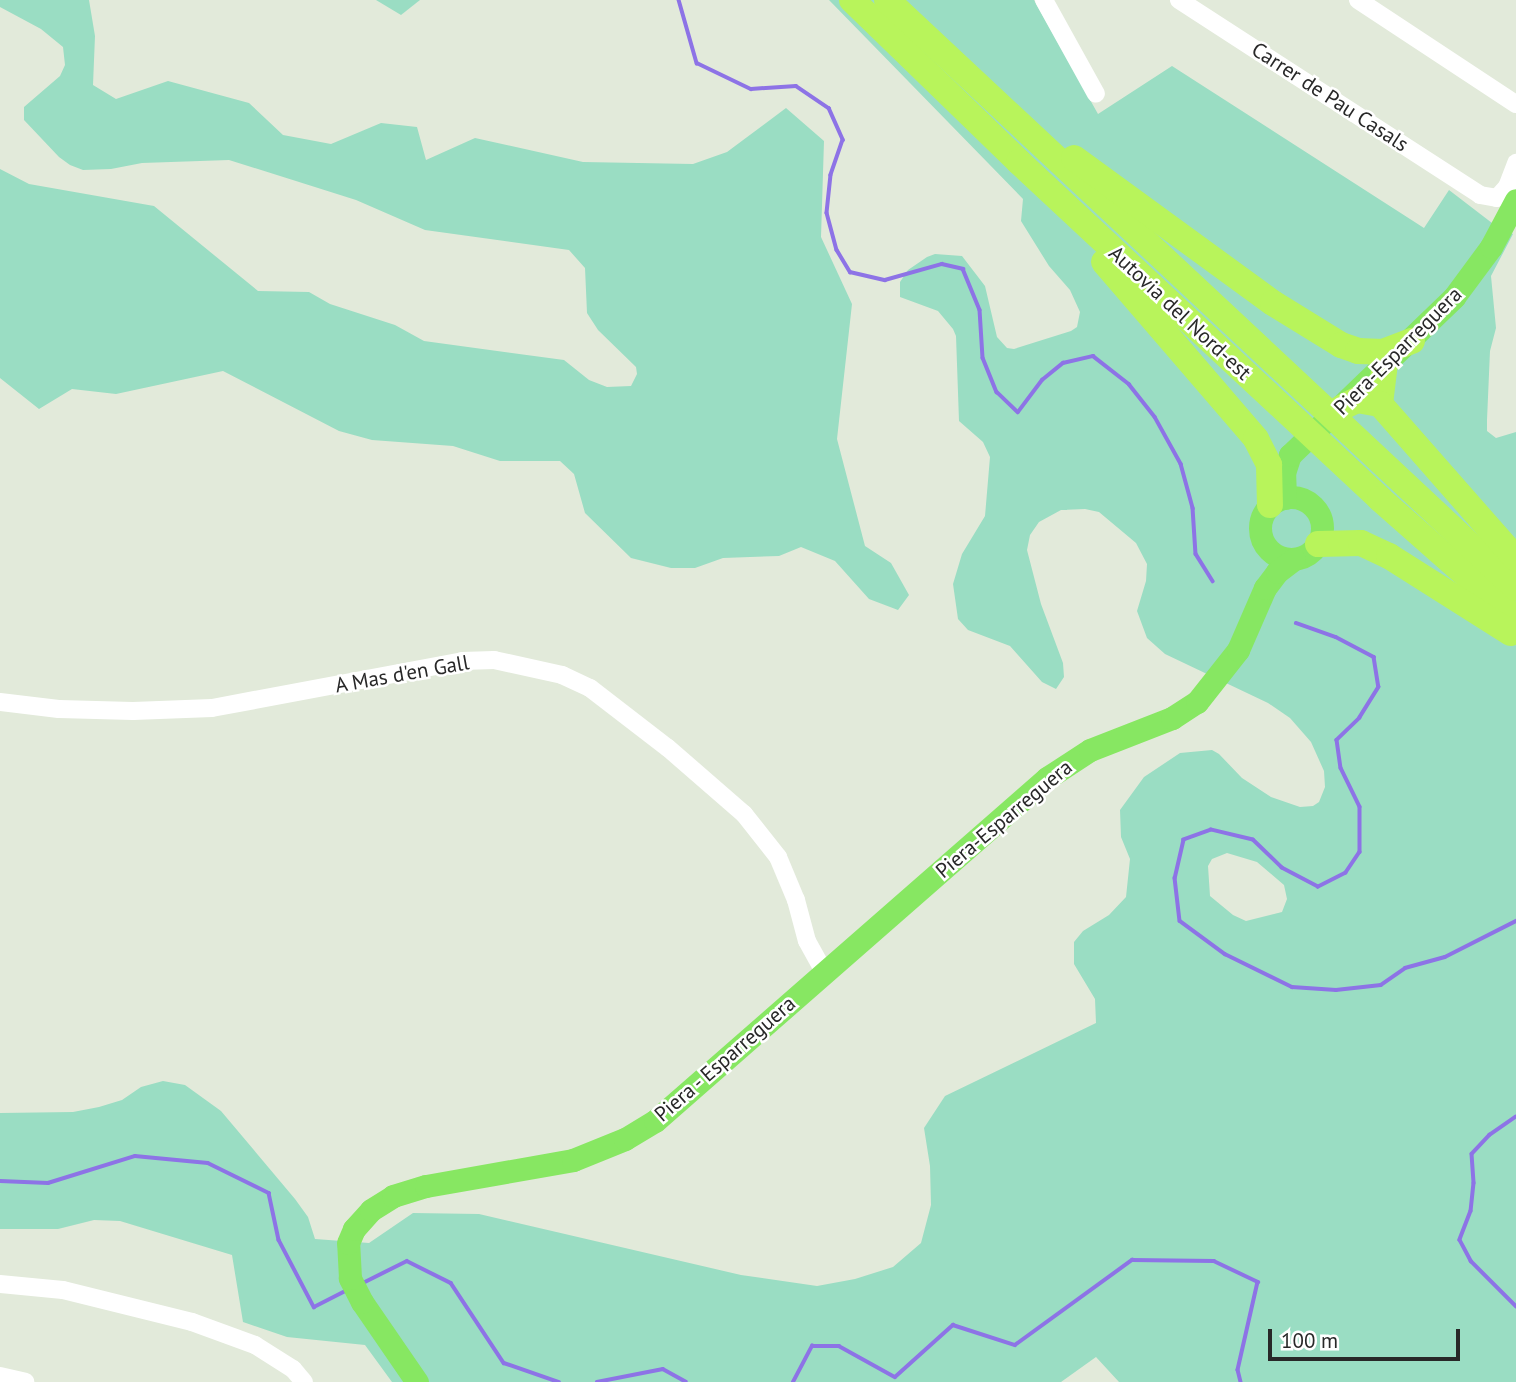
<!DOCTYPE html>
<html>
<head>
<meta charset="utf-8">
<style>
	body { margin:0 }
	#map { position:relative; width:1516px; height:1382px; overflow:hidden; background:#e2eada; font-family:"PT Sans",sans-serif }
	div>[style] { position:absolute }
	.green>* { inset:0; background:#9addc3 }
	.stream>* { height:3.5px; margin:-1.75px; padding:0 1.75px; transform-origin:1.75px; border-radius:1.75px; background:#8d73e6 }
	.minor>* { height:18px; margin:-9px; padding:0 9px; transform-origin:9px; border-radius:9px; background:#fff }
	.major>* { height:23px; margin:-11.5px; padding:0 11.5px; transform-origin:11.5px; border-radius:11.5px; background:#87e762 }
	.major>.ring { margin:-11.5px; padding:0; box-sizing:content-box; background:none; border:23px solid #87e762; border-radius:50% }
	.highway>* { height:26px; margin:-13px; padding:0 13px; transform-origin:13px; border-radius:13px; background:#b8f45b }
	span { translate:-50% -50%; white-space:nowrap; text-align:center; line-height:1.15; -webkit-text-stroke:5px #fff; paint-order:stroke }
	.street-label { font-size:21px; color:#282828 }
	.scale { position:absolute; left:1268px; top:1329px; width:192px; height:32px; box-sizing:border-box; border:4px solid #282828; border-top:0; padding-left:9px; font-size:21px; line-height:24px; white-space:nowrap; color:#282828; -webkit-text-stroke:5px #fff; paint-order:stroke }
</style>
</head>
<body>
<div id="map">
	<div class="green">
		<i style="clip-path:polygon(0 0,89px 0,95px 36px,93px 85px,116px 99px,168px 81px,249px 103px,283px 135px,331px 144px,381px 123px,417px 127px,426px 160px,475px 138px,583px 162px,693px 164px,727px 152px,786px 108px,824px 141px,821px 237px,852px 304px,837px 439px,865px 546px,891px 563px,909px 595px,898px 610px,869px 599px,835px 561px,801px 547px,779px 556px,723px 558px,695px 568px,671px 568px,631px 558px,585px 513px,574px 474px,560px 461px,500px 461px,453px 446px,372px 440px,339px 431px,223px 371px,116px 394px,72px 389px,39px 409px,0 378px,0 169px,29px 184px,154px 206px,258px 291px,309px 292px,330px 304px,395px 325px,424px 341px,564px 360px,589px 380px,607px 387px,631px 386px,637px 374px,636px 367px,598px 330px,587px 313px,585px 268px,569px 250px,425px 230px,356px 200px,229px 160px,142px 163px,111px 169px,83px 170px,70px 165px,59px 157px,24px 120px,24px 107px,60px 76px,65px 65px,63px 47px,41px 29px,0 7px)"></i>
		<i style="clip-path:polygon(376px 0,420px 0,401px 15px)"></i>
		<i style="clip-path:polygon(evenodd,829px 0,1034px 0,1098px 114px,1172px 66px,1424px 228px,1449px 190px,1492px 223px,1513px 234px,1491px 276px,1496px 328px,1490px 351px,1487px 420px,1487px 431px,1496px 438px,1516px 432px,1516px 1382px,1119px 1382px,1096px 1357px,1061px 1382px,392px 1382px,365px 1345px,287px 1337px,243px 1322px,232px 1255px,120px 1221px,94px 1220px,58px 1229px,0 1229px,0 1113px,73px 1112px,99px 1107px,122px 1100px,141px 1087px,163px 1081px,185px 1085px,221px 1111px,295px 1199px,308px 1217px,315px 1239px,369px 1243px,413px 1213px,479px 1214px,741px 1275px,817px 1286px,855px 1279px,893px 1267px,921px 1243px,931px 1205px,930px 1166px,924px 1128px,945px 1096px,1096px 1023px,1095px 999px,1074px 964px,1074px 942px,1083px 931px,1109px 915px,1126px 897px,1130px 859px,1121px 837px,1120px 810px,1144px 777px,1180px 753px,1212px 750px,1219px 754px,1242px 778px,1271px 797px,1300px 807px,1313px 806px,1319px 802px,1325px 787px,1324px 771px,1311px 742px,1290px 718px,1268px 703px,1165px 654px,1147px 638px,1137px 611px,1146px 581px,1147px 564px,1136px 543px,1099px 512px,1085px 509px,1061px 510px,1039px 522px,1030px 535px,1027px 550px,1041px 604px,1063px 663px,1064px 677px,1056px 689px,1042px 682px,1010px 646px,968px 630px,958px 619px,953px 584px,962px 554px,985px 516px,990px 457px,983px 442px,959px 421px,956px 336px,953px 329px,938px 311px,900px 297px,900px 282px,908px 270px,927px 257px,935px 254px,962px 256px,985px 286px,997px 337px,1007px 348px,1014px 349px,1071px 331px,1077px 327px,1080px 312px,1070px 290px,1049px 266px,1021px 221px,1023px 199px,829px 0,1227px 853px,1257px 862px,1284px 885px,1287px 899px,1282px 912px,1246px 921px,1233px 915px,1210px 896px,1208px 866px,1212px 859px,1227px 853px)"></i>
	</div>
	<div class="stream">
		<i style="left:679px;top:0;width:66px;rotate:74.1deg"></i>
		<i style="left:697px;top:63px;width:60px;rotate:25.7deg"></i>
		<i style="left:751px;top:89px;width:45px;rotate:-3.8deg"></i>
		<i style="left:796px;top:86px;width:40px;rotate:34deg"></i>
		<i style="left:829px;top:108px;width:35px;rotate:66deg"></i>
		<i style="left:843px;top:140px;width:37px;rotate:109deg"></i>
		<i style="left:831px;top:175px;width:38px;rotate:96deg"></i>
		<i style="left:827px;top:213px;width:38px;rotate:75deg"></i>
		<i style="left:837px;top:250px;width:26px;rotate:59deg"></i>
		<i style="left:850px;top:272px;width:36px;rotate:13deg"></i>
		<i style="left:885px;top:280px;width:59px;rotate:-15.7deg"></i>
		<i style="left:942px;top:264px;width:22px;rotate:13deg"></i>
		<i style="left:963px;top:269px;width:44px;rotate:67.5deg"></i>
		<i style="left:980px;top:310px;width:48px;rotate:86.4deg"></i>
		<i style="left:983px;top:358px;width:37px;rotate:68deg"></i>
		<i style="left:997px;top:392px;width:29px;rotate:44deg"></i>
		<i style="left:1018px;top:412px;width:40px;rotate:-53deg"></i>
		<i style="left:1042px;top:380px;width:27px;rotate:-39deg"></i>
		<i style="left:1063px;top:363px;width:31px;rotate:-13deg"></i>
		<i style="left:1093px;top:356px;width:46px;rotate:37.9deg"></i>
		<i style="left:1129px;top:384px;width:42px;rotate:51.8deg"></i>
		<i style="left:1155px;top:417px;width:54px;rotate:61deg"></i>
		<i style="left:1181px;top:464px;width:46px;rotate:74.7deg"></i>
		<i style="left:1193px;top:508px;width:46px;rotate:86.3deg"></i>
		<i style="left:1196px;top:554px;width:32px;rotate:58deg"></i>
		<i style="left:1296px;top:623px;width:42px;rotate:19.3deg"></i>
		<i style="left:1336px;top:637px;width:43px;rotate:27.8deg"></i>
		<i style="left:1374px;top:657px;width:30px;rotate:81deg"></i>
		<i style="left:1379px;top:687px;width:36px;rotate:122deg"></i>
		<i style="left:1360px;top:718px;width:32px;rotate:136deg"></i>
		<i style="left:1337px;top:740px;width:28px;rotate:82deg"></i>
		<i style="left:1341px;top:768px;width:43px;rotate:64deg"></i>
		<i style="left:1360px;top:807px;width:45px;rotate:90deg"></i>
		<i style="left:1360px;top:852px;width:25px;rotate:124deg"></i>
		<i style="left:1346px;top:873px;width:31px;rotate:153deg"></i>
		<i style="left:1318px;top:887px;width:41px;rotate:-152.2deg"></i>
		<i style="left:1282px;top:868px;width:40px;rotate:-136deg"></i>
		<i style="left:1253px;top:840px;width:43px;rotate:-166.6deg"></i>
		<i style="left:1211px;top:830px;width:29px;rotate:160deg"></i>
		<i style="left:1184px;top:840px;width:39px;rotate:103deg"></i>
		<i style="left:1175px;top:878px;width:43px;rotate:83.4deg"></i>
		<i style="left:1180px;top:921px;width:56px;rotate:36.3deg"></i>
		<i style="left:1225px;top:954px;width:75px;rotate:26.2deg"></i>
		<i style="left:1292px;top:987px;width:44px;rotate:3.9deg"></i>
		<i style="left:1336px;top:990px;width:45px;rotate:-6.3deg"></i>
		<i style="left:1381px;top:985px;width:29px;rotate:-35deg"></i>
		<i style="left:1405px;top:968px;width:41px;rotate:-15.4deg"></i>
		<i style="left:1445px;top:957px;width:80px;rotate:-26.9deg"></i>
		<i style="left:1516px;top:1117px;width:32px;rotate:145deg"></i>
		<i style="left:1490px;top:1135px;width:26px;rotate:133deg"></i>
		<i style="left:1472px;top:1154px;width:29px;rotate:86deg"></i>
		<i style="left:1474px;top:1183px;width:28px;rotate:96deg"></i>
		<i style="left:1471px;top:1211px;width:31px;rotate:111deg"></i>
		<i style="left:1460px;top:1240px;width:24px;rotate:62deg"></i>
		<i style="left:1471px;top:1261px;width:64px;rotate:45deg"></i>
		<i style="left:0;top:1181px;width:48px;rotate:2.4deg"></i>
		<i style="left:48px;top:1183px;width:91px;rotate:-17.2deg"></i>
		<i style="left:135px;top:1156px;width:73px;rotate:5.5deg"></i>
		<i style="left:208px;top:1163px;width:68px;rotate:26.2deg"></i>
		<i style="left:269px;top:1193px;width:48px;rotate:78deg"></i>
		<i style="left:279px;top:1240px;width:76px;rotate:62.4deg"></i>
		<i style="left:314px;top:1307px;width:38px;rotate:-27deg"></i>
		<i style="left:361px;top:1284px;width:51px;rotate:-26.6deg"></i>
		<i style="left:407px;top:1261px;width:49px;rotate:26.6deg"></i>
		<i style="left:451px;top:1283px;width:96px;rotate:56.5deg"></i>
		<i style="left:504px;top:1363px;width:58px;rotate:19.1deg"></i>
		<i style="left:597px;top:1382px;width:67px;rotate:-11.1deg"></i>
		<i style="left:663px;top:1369px;width:26px;rotate:29deg"></i>
		<i style="left:793px;top:1382px;width:41px;rotate:-62.2deg"></i>
		<i style="left:812px;top:1346px;width:27px"></i>
		<i style="left:839px;top:1346px;width:64px;rotate:29deg"></i>
		<i style="left:895px;top:1377px;width:78px;rotate:-41.9deg"></i>
		<i style="left:953px;top:1325px;width:65px;rotate:17.9deg"></i>
		<i style="left:1015px;top:1345px;width:145px;rotate:-36deg"></i>
		<i style="left:1132px;top:1260px;width:82px;rotate:0.7deg"></i>
		<i style="left:1214px;top:1261px;width:49px;rotate:25.5deg"></i>
		<i style="left:1258px;top:1282px;width:90px;rotate:102.8deg"></i>
		<i style="left:1238px;top:1370px;width:12px;rotate:76deg"></i>
	</div>
	<div class="minor">
		<i style="left:1044px;top:0;width:107px;rotate:61deg"></i>
		<i style="left:1179px;top:0;width:359px;rotate:32.9deg"></i>
		<i style="left:1480px;top:195px;width:17px;rotate:10deg"></i>
		<i style="left:1497px;top:198px;width:15px;rotate:-48deg"></i>
		<i style="left:1507px;top:187px;width:26px;rotate:-69deg"></i>
		<i style="left:1358px;top:0;width:189px;rotate:33.4deg"></i>
		<i style="left:0;top:702px;width:59px;rotate:6.8deg"></i>
		<i style="left:59px;top:709px;width:74px;rotate:1.5deg"></i>
		<i style="left:133px;top:711px;width:79px;rotate:-2.2deg"></i>
		<i style="left:212px;top:708px;width:254px;rotate:-10.6deg"></i>
		<i style="left:462px;top:661px;width:32px;rotate:-2deg"></i>
		<i style="left:494px;top:660px;width:70px;rotate:12.4deg"></i>
		<i style="left:562px;top:675px;width:31px;rotate:25deg"></i>
		<i style="left:590px;top:688px;width:98px;rotate:37.6deg"></i>
		<i style="left:668px;top:748px;width:101px;rotate:41deg"></i>
		<i style="left:744px;top:814px;width:55px;rotate:51.7deg"></i>
		<i style="left:778px;top:857px;width:47px;rotate:67.3deg"></i>
		<i style="left:796px;top:900px;width:42px;rotate:75deg"></i>
		<i style="left:807px;top:941px;width:37px;rotate:61deg"></i>
		<i style="left:0;top:1284px;width:63px;rotate:5.4deg"></i>
		<i style="left:63px;top:1290px;width:133px;rotate:13.9deg"></i>
		<i style="left:192px;top:1322px;width:67px;rotate:20.1deg"></i>
		<i style="left:255px;top:1345px;width:45px;rotate:32.3deg"></i>
		<i style="left:293px;top:1369px;width:17px;rotate:50deg"></i>
		<i style="left:0;top:1376px;width:26px;rotate:13deg"></i>
	</div>
	<div class="major">
		<i class="ring" style="left:1260px;top:497px;width:39px;height:39px"></i>
		<i style="left:1285px;top:498px;width:25px;rotate:-92deg"></i>
		<i style="left:1284px;top:473px;width:19px;rotate:-72deg"></i>
		<i style="left:1290px;top:455px;width:228px;rotate:-43.9deg"></i>
		<i style="left:1454px;top:297px;width:62px;rotate:-53.5deg"></i>
		<i style="left:1491px;top:247px;width:53px;rotate:-62deg"></i>
		<i style="left:417px;top:1382px;width:97px;rotate:-124.5deg"></i>
		<i style="left:362px;top:1302px;width:27px;rotate:-117deg"></i>
		<i style="left:350px;top:1278px;width:35px;rotate:-93deg"></i>
		<i style="left:348px;top:1243px;width:15px;rotate:-67deg"></i>
		<i style="left:354px;top:1229px;width:25px;rotate:-48deg"></i>
		<i style="left:371px;top:1210px;width:26px;rotate:-32deg"></i>
		<i style="left:393px;top:1196px;width:34px;rotate:-17deg"></i>
		<i style="left:426px;top:1186px;width:149px;rotate:-10deg"></i>
		<i style="left:573px;top:1160px;width:56px;rotate:-22deg"></i>
		<i style="left:625px;top:1139px;width:35px;rotate:-31deg"></i>
		<i style="left:655px;top:1121px;width:521px;rotate:-41.19deg"></i>
		<i style="left:1047px;top:778px;width:51px;rotate:-33.1deg"></i>
		<i style="left:1090px;top:750px;width:88px;rotate:-21.3deg"></i>
		<i style="left:1172px;top:718px;width:30px;rotate:-33deg"></i>
		<i style="left:1197px;top:702px;width:66px;rotate:-51.7deg"></i>
		<i style="left:1238px;top:650px;width:68px;rotate:-66.5deg"></i>
		<i style="left:1265px;top:588px;width:20px;rotate:-53deg"></i>
		<i style="left:1277px;top:572px;width:21px;rotate:-37deg"></i>
	</div>
	<div class="highway">
		<i style="left:852px;top:0;width:233px;rotate:44.1deg"></i>
		<i style="left:1019px;top:162px;width:494px;rotate:43deg"></i>
		<i style="left:1380px;top:499px;width:181px;rotate:41.4deg"></i>
		<i style="left:887px;top:0;width:861px;rotate:43.07deg"></i>
		<i style="left:1074px;top:158px;width:246px;rotate:36.1deg"></i>
		<i style="left:1273px;top:303px;width:80px;rotate:31.7deg"></i>
		<i style="left:1341px;top:345px;width:18px;rotate:19deg"></i>
		<i style="left:1358px;top:351px;width:25px;rotate:2deg"></i>
		<i style="left:1383px;top:352px;width:31px;rotate:-21deg"></i>
		<i style="left:1104px;top:262px;width:233px;rotate:49.3deg"></i>
		<i style="left:1256px;top:439px;width:29px;rotate:63deg"></i>
		<i style="left:1269px;top:465px;width:40px;rotate:88.6deg"></i>
		<i style="left:1380px;top:404px;width:38px;rotate:-83deg"></i>
		<i style="left:1341px;top:408px;width:18px;rotate:-27deg"></i>
		<i style="left:1357px;top:400px;width:23px;rotate:10deg"></i>
		<i style="left:1380px;top:404px;width:206px;rotate:48.7deg"></i>
		<i style="left:1318px;top:544px;width:43px;rotate:-1.3deg"></i>
		<i style="left:1361px;top:543px;width:31px;rotate:25deg"></i>
		<i style="left:1389px;top:556px;width:144px;rotate:32.3deg"></i>
	</div>
	<div class="street-label">
		<span style="left:1330px;top:97px;rotate:33deg">Carrer de Pau Casals</span>
		<span style="left:1180px;top:313px;rotate:43deg">Autovia del Nord-est</span>
		<span style="left:1398px;top:351px;rotate:-45deg">Piera-Esparreguera</span>
		<span style="left:402px;top:674px;rotate:-10deg">A Mas d'en Gall</span>
		<span style="left:1004px;top:819px;rotate:-40deg">Piera-Esparreguera</span>
		<span style="left:725px;top:1059px;rotate:-41deg">Piera - Esparreguera</span>
	</div>
	<div class="scale">100 m</div>
</div>
</body>
</html>
